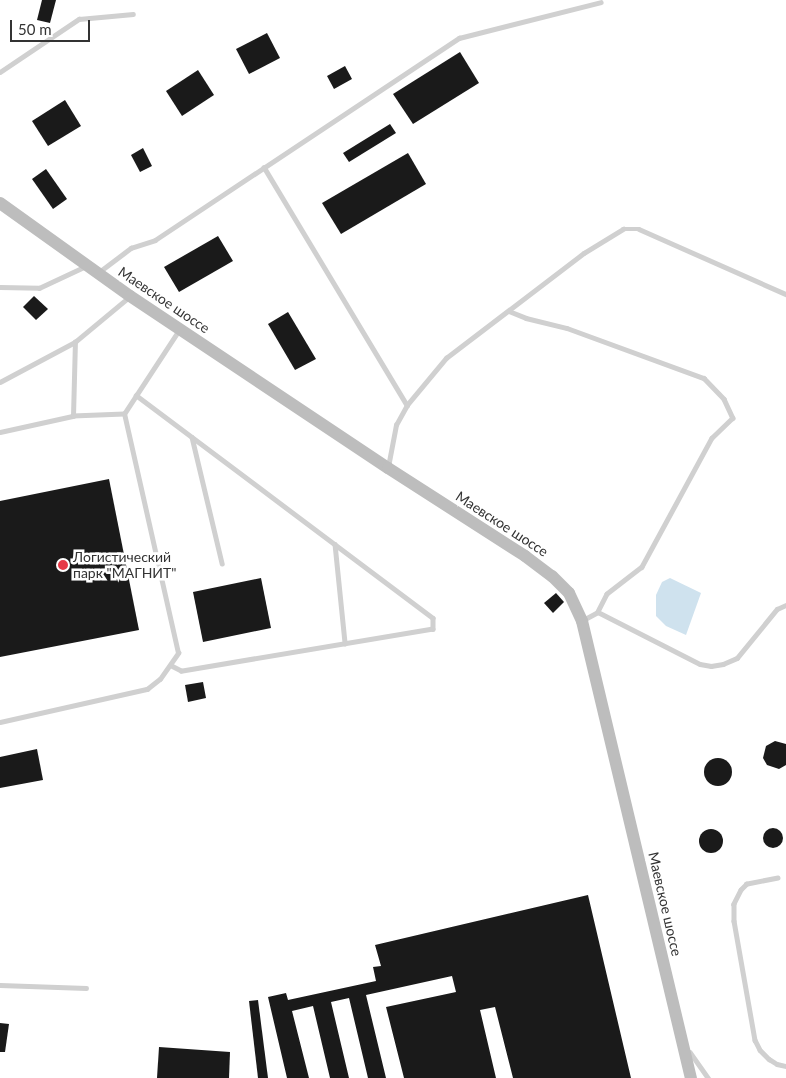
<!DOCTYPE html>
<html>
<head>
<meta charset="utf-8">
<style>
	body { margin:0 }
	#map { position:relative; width:786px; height:1078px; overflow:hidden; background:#fff; font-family:Lato,sans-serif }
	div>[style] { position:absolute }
	.water>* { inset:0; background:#cfe2ee }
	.building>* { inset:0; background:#1a1a1a }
	.round { border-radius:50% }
	.lane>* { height:4.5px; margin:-2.25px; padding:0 2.25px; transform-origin:2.25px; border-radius:2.25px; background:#d0d0d0 }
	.secondary>* { height:12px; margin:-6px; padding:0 6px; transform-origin:6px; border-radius:6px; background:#bdbdbd }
	.dots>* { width:14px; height:14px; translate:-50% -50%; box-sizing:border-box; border:2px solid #fff; border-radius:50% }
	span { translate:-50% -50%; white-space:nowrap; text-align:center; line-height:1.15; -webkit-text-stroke:5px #fff; paint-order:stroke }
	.street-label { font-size:14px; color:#333 }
	.poi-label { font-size:14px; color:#333 }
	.left { translate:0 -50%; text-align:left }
	.scale { position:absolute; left:10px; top:20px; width:80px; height:22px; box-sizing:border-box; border:2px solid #333; border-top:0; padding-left:6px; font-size:15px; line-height:18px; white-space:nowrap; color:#333; -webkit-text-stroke:4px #fff; paint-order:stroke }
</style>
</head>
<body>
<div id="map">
	<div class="water">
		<i style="clip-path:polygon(670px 578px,701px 593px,686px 635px,666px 626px,656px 616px,656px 595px,662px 582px)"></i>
	</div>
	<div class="building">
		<i style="clip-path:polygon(42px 0,56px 0,50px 23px,37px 20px)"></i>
		<i style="clip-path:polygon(267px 33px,280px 58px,249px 74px,236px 49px)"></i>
		<i style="clip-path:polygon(460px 52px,479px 83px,413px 124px,393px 94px)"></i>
		<i style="clip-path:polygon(345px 66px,352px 79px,334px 89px,327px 76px)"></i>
		<i style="clip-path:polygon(198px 70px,214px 95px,182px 116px,166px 91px)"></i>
		<i style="clip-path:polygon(65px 100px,81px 126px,48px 146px,32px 121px)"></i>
		<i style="clip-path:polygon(390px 124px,396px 133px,349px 162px,343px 153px)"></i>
		<i style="clip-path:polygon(143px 148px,152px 166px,140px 172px,131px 155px)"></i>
		<i style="clip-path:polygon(408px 153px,426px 184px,341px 234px,322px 203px)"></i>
		<i style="clip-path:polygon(46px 169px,67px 199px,53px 209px,32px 179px)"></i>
		<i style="clip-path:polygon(218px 236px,233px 261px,179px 292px,164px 267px)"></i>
		<i style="clip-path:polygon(34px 296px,48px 309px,36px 320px,23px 307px)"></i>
		<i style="clip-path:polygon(288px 312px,316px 359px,295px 370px,268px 324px)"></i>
		<i style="clip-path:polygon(109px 479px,139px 630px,0 657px,0 501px)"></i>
		<i style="clip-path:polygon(261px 578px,271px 628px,203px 642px,193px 592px)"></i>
		<i style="clip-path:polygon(556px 593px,564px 602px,553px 613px,544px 603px)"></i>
		<i style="clip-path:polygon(203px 682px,206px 698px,188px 702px,185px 685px)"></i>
		<i style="clip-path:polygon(775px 741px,786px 744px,786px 765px,779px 769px,767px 765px,763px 758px,766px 746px)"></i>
		<i style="clip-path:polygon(37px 749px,43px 780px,0 788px,0 757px)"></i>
		<i class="round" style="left:704px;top:758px;width:28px;height:28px"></i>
		<i class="round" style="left:763px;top:828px;width:20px;height:20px"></i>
		<i class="round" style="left:699px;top:829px;width:24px;height:24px"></i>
		<i style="clip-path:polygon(588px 895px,631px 1078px,513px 1078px,495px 1007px,480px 1010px,496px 1078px,404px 1078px,386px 1007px,456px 992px,452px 976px,366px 995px,386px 1078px,368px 1078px,349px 998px,331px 1002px,349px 1078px,330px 1078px,313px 1006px,292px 1011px,309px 1078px,287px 1078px,268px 997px,286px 993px,288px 1000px,376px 981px,373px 967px,381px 966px,375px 945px)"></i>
		<i style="clip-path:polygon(258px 1000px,268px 1078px,258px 1078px,249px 1001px)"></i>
		<i style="clip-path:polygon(0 1023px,9px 1024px,5px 1052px,0 1052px)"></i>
		<i style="clip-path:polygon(159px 1047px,230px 1052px,229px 1078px,157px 1078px)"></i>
	</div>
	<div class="lane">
		<i style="left:0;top:72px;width:95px;rotate:-33.9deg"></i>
		<i style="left:79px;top:19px;width:54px;rotate:-5.3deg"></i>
		<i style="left:264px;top:167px;width:278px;rotate:59deg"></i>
		<i style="left:99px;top:272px;width:40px;rotate:-37deg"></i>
		<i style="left:131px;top:248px;width:25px;rotate:-18deg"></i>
		<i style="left:155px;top:240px;width:365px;rotate:-33.6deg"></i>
		<i style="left:459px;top:38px;width:146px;rotate:-14.2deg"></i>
		<i style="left:0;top:287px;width:39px;rotate:1deg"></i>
		<i style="left:39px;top:288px;width:52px;rotate:-25.1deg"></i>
		<i style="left:509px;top:311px;width:18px;rotate:22deg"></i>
		<i style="left:526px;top:318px;width:42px;rotate:13.7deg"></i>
		<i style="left:567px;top:328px;width:146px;rotate:20.1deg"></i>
		<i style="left:704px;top:378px;width:29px;rotate:46deg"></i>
		<i style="left:724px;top:399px;width:21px;rotate:65deg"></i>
		<i style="left:733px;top:418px;width:29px;rotate:136deg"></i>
		<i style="left:712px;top:438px;width:147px;rotate:118.5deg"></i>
		<i style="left:642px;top:567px;width:44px;rotate:142.4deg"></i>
		<i style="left:607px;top:594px;width:20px;rotate:117deg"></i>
		<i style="left:0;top:382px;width:85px;rotate:-28.1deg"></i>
		<i style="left:136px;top:395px;width:371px;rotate:36.9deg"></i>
		<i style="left:433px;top:618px;width:11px;rotate:90deg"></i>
		<i style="left:433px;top:629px;width:255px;rotate:170.5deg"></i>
		<i style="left:181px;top:671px;width:11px;rotate:-153deg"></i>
		<i style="left:124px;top:414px;width:100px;rotate:-56.8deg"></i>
		<i style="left:0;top:432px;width:75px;rotate:-12.4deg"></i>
		<i style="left:192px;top:437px;width:130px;rotate:76.6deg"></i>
		<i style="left:388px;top:467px;width:43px;rotate:-79.2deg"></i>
		<i style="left:396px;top:425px;width:23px;rotate:-61deg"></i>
		<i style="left:407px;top:405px;width:61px;rotate:-50.3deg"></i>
		<i style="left:446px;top:358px;width:173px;rotate:-37.3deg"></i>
		<i style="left:584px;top:253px;width:46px;rotate:-31.6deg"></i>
		<i style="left:623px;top:229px;width:16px"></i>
		<i style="left:639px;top:229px;width:161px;rotate:23.9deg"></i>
		<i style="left:335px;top:544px;width:100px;rotate:84.2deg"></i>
		<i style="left:583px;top:620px;width:17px;rotate:-28deg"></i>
		<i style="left:598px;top:612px;width:114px;rotate:27deg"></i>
		<i style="left:700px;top:664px;width:11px;rotate:10deg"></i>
		<i style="left:711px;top:666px;width:12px;rotate:-9deg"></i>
		<i style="left:723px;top:664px;width:15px;rotate:-23deg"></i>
		<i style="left:737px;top:658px;width:63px;rotate:-50.8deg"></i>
		<i style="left:777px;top:609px;width:10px;rotate:-24deg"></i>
		<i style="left:0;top:722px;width:151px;rotate:-12.7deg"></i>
		<i style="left:147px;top:689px;width:16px;rotate:-38deg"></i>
		<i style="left:160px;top:679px;width:32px;rotate:-55deg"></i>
		<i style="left:178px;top:653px;width:245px;rotate:-102.7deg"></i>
		<i style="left:124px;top:414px;width:51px;rotate:177.8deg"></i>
		<i style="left:73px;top:416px;width:74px;rotate:-88.5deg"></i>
		<i style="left:75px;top:342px;width:70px;rotate:-39.8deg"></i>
		<i style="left:778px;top:878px;width:32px;rotate:169deg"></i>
		<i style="left:747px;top:884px;width:8px;rotate:135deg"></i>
		<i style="left:741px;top:890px;width:16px;rotate:117deg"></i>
		<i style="left:734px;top:904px;width:17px;rotate:90deg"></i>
		<i style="left:734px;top:921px;width:121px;rotate:80deg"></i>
		<i style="left:755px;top:1040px;width:11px;rotate:63deg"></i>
		<i style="left:760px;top:1050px;width:13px;rotate:45deg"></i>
		<i style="left:769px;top:1059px;width:9px;rotate:32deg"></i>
		<i style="left:777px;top:1064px;width:9px;rotate:13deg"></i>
		<i style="left:0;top:985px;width:86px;rotate:2deg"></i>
		<i style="left:690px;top:1052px;width:32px;rotate:55deg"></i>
	</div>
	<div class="secondary">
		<i style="left:0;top:203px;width:160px;rotate:35.6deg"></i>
		<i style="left:130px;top:296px;width:310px;rotate:33.7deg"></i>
		<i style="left:388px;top:468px;width:163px;rotate:32.7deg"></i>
		<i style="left:525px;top:556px;width:34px;rotate:37deg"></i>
		<i style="left:552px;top:576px;width:24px;rotate:45deg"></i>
		<i style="left:569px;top:593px;width:31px;rotate:65deg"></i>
		<i style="left:582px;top:621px;width:470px;rotate:76.6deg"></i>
	</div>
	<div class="dots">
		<i style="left:63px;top:565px;background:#e63946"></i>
	</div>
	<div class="street-label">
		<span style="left:164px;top:300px;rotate:34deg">Маевское шоссе</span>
		<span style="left:502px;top:524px;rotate:33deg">Маевское шоссе</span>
		<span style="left:665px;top:904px;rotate:77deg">Маевское шоссе</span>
	</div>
	<div class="poi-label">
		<span class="left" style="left:73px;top:565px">Логистический<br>парк "МАГНИТ"</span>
	</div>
	<div class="scale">50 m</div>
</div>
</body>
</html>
